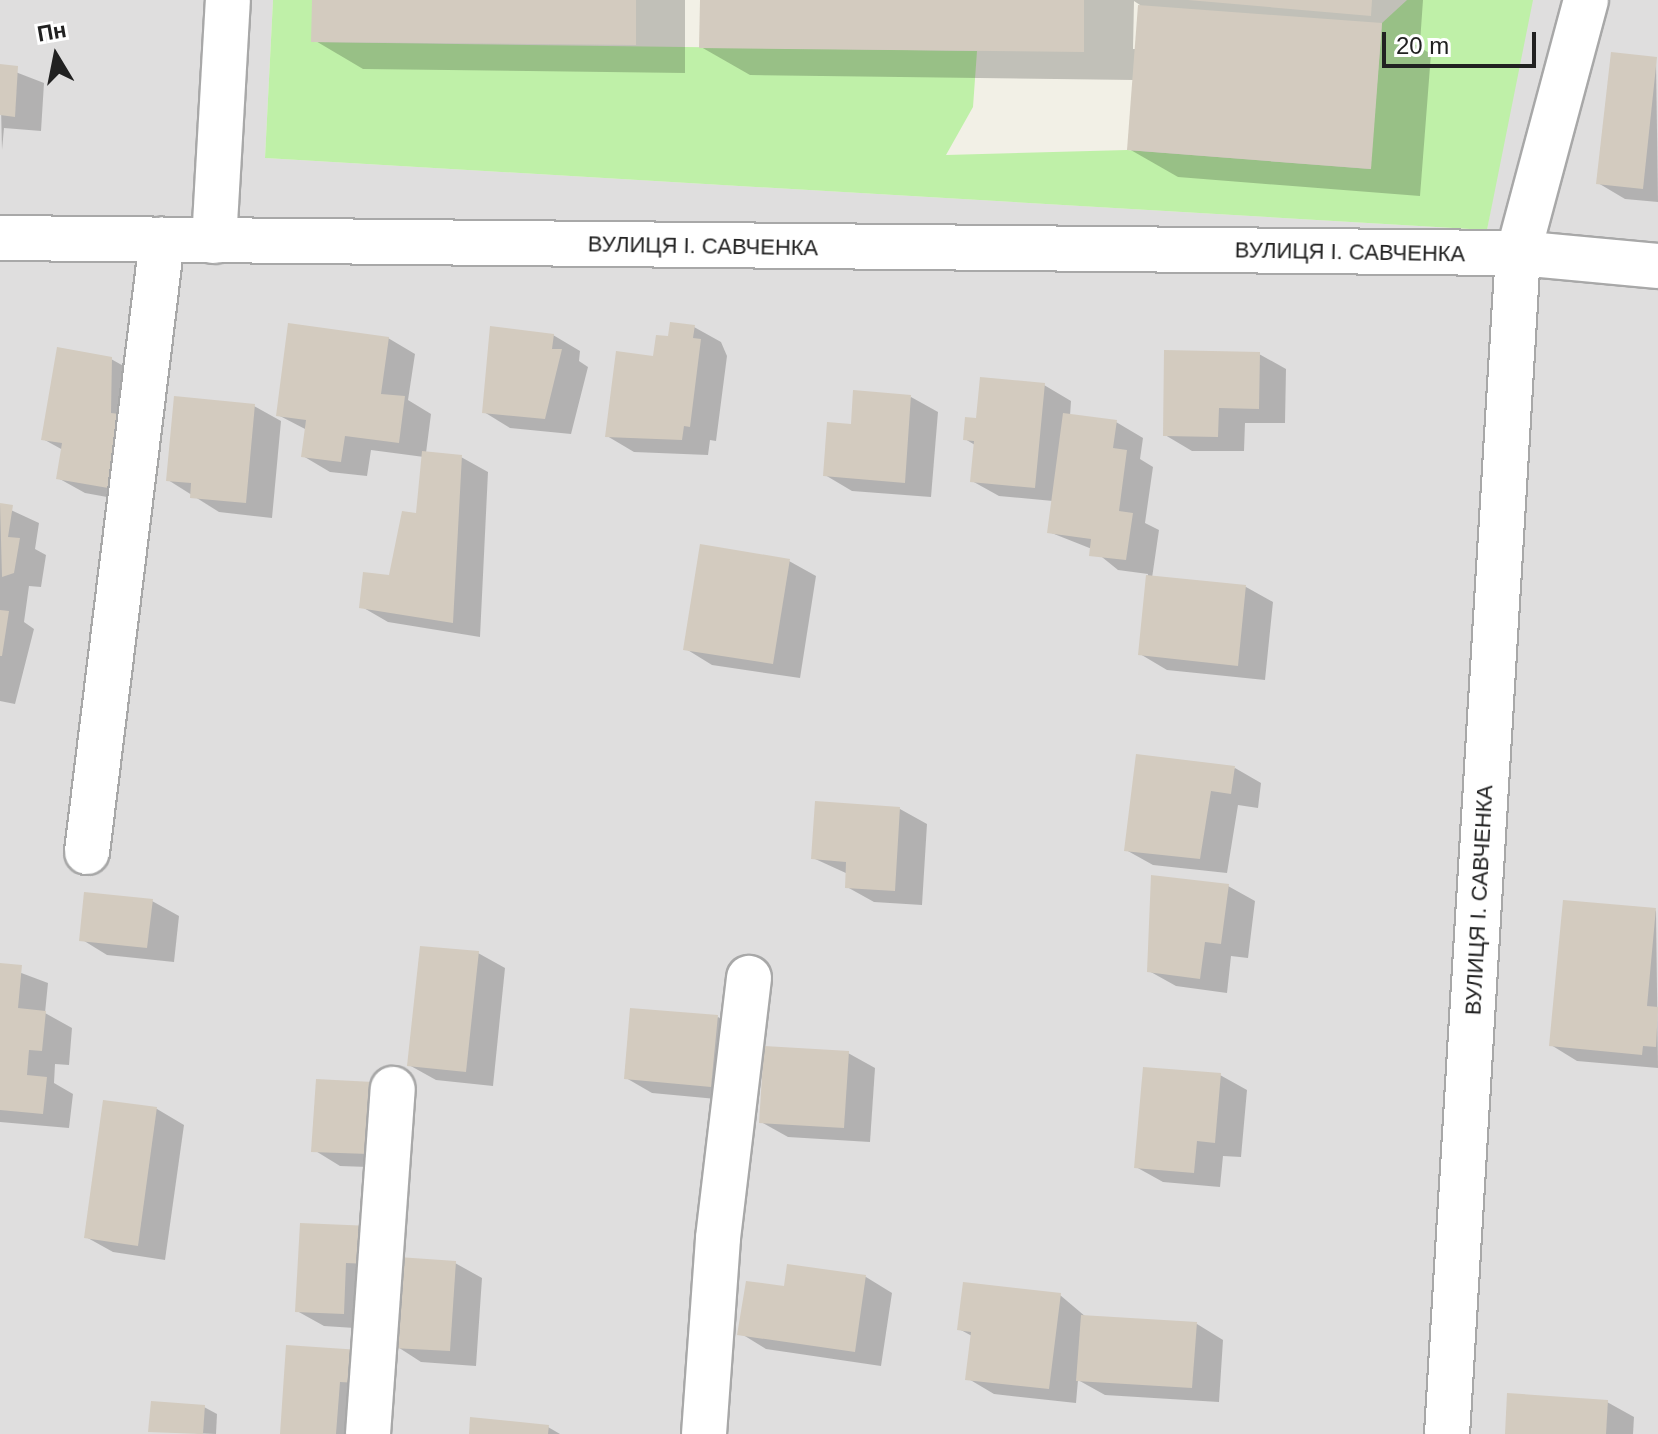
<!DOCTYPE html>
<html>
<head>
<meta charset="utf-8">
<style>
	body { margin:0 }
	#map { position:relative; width:1658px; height:1434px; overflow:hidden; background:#f2f0e6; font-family:Helvetica,sans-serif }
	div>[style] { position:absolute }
	.residential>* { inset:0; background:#dfdede }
	.grass>* { inset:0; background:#bff0a8 }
	.shadow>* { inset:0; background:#0003 }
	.building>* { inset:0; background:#d3cbbf }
	.roads { filter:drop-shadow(2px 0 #a8a8a8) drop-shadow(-2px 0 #a8a8a8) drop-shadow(0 2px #a8a8a8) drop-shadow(0 -2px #a8a8a8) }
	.minor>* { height:44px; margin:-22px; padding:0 22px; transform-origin:22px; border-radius:22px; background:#fff }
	span { translate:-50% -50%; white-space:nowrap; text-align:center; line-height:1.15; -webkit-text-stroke:7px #fff; paint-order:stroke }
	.street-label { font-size:22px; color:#212121 }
	.north { position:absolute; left:16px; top:16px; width:80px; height:80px; -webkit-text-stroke:6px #fff; paint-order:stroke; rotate:350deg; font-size:22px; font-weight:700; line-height:32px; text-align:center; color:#212121 }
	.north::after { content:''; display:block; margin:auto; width:28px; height:36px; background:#212121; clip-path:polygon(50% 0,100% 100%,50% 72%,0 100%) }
	.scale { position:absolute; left:1382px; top:32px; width:154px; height:36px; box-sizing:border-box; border:4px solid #212121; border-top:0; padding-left:10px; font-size:24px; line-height:28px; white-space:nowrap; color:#212121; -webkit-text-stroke:6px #fff; paint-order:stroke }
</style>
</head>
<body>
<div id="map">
	<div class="residential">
		<i style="clip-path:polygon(0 0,273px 0,265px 158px,1487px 230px,1527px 0,1658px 0,1658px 1434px,0 1434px)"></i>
	</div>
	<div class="grass">
		<i style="clip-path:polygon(273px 0,314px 0,312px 42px,977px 51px,973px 107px,946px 155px,1127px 150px,1370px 169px,1382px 23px,1407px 0,1533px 0,1487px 230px,265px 158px)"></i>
	</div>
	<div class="shadow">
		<i style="clip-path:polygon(314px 0,685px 0,685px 73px,363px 69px,314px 40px)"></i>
		<i style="clip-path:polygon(evenodd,702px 0,1423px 0,1420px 43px,1411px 42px,1431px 54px,1420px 196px,1178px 177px,1129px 149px,1134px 80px,750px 75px,701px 47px,702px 0,1134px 1px,1140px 5px,1136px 49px,1133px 49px,1134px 1px)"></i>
		<i style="clip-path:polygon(1656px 59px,1658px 202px,1625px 199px,1598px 183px)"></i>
		<i style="clip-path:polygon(0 66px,44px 83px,41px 131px,4px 128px,2px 150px)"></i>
		<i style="clip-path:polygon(694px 327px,721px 342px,727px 356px,716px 441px,710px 440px,708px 455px,634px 452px,607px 436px,669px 338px)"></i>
		<i style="clip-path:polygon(553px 335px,580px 351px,579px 361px,588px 367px,571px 434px,510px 428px,484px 412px)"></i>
		<i style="clip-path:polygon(388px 338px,415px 354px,408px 400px,431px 414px,426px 453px,461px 457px,488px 472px,480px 637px,388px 622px,362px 607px,391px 578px,417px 515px,424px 457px,371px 450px,367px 476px,330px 472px,303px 456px,307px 430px,278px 415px)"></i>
		<i style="clip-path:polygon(1259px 354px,1286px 369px,1285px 423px,1245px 423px,1244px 451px,1192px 451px,1165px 435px)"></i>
		<i style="clip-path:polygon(111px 359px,138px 374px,140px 503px,85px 493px,58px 478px,63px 450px,43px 439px)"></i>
		<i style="clip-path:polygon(1044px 385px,1071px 401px,1070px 416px,1116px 422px,1143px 438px,1140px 459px,1153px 467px,1145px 523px,1159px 530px,1152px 578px,1246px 587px,1273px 602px,1265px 680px,1167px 670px,1140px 654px,1148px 574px,1118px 570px,1092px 549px,1049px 532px,1053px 501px,999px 496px,972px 481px,975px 445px,965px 439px,978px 420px)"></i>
		<i style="clip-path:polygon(911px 397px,938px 412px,931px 497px,852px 491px,825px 475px)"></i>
		<i style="clip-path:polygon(254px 406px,281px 421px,272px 518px,219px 512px,168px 480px)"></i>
		<i style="clip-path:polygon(0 505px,39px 523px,35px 549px,46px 555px,41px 587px,29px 586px,24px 622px,34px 629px,15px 704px,0 701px)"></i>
		<i style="clip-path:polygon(789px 561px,816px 576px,800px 678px,712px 665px,686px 649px)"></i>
		<i style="clip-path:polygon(1235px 768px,1261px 783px,1258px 808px,1238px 805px,1227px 873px,1153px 865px,1126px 850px)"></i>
		<i style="clip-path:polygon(900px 809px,927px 824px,922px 905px,874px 902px,847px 887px,848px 874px,813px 858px)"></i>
		<i style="clip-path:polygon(1228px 886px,1255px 901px,1248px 958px,1231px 956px,1227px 993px,1176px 986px,1149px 971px)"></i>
		<i style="clip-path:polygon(152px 901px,179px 916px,174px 962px,107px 955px,81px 939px)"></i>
		<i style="clip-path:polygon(1656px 910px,1658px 1068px,1577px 1061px,1551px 1045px)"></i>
		<i style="clip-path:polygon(478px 953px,505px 968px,493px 1086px,436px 1080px,409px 1065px)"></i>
		<i style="clip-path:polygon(0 965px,48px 983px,45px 1013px,72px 1028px,69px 1065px,55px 1064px,54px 1083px,73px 1094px,69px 1128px,0 1122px)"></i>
		<i style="clip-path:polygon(718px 1017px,744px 1033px,738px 1101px,652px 1093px,626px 1078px)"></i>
		<i style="clip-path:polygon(848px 1053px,875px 1068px,870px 1142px,788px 1137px,761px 1122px)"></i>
		<i style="clip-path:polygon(1220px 1075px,1247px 1090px,1241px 1157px,1223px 1156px,1220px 1187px,1163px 1182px,1136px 1167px)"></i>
		<i style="clip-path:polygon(318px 1082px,396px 1168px,340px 1166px,314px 1150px)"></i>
		<i style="clip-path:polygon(104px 1102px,157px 1109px,184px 1125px,165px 1260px,113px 1252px,86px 1237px)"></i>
		<i style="clip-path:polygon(302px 1225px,395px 1274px,455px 1263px,482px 1278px,476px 1366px,421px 1362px,370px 1329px,324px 1326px,297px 1311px)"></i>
		<i style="clip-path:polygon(789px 1266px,866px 1277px,892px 1293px,881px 1366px,766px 1349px,740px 1333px,785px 1289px)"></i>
		<i style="clip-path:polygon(1060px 1295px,1086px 1317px,1197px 1324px,1223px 1340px,1219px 1402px,1105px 1395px,1078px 1380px,1076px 1403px,994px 1394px,967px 1378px,972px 1336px,959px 1329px)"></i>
		<i style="clip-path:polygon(359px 1352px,363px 1434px,282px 1434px)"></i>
		<i style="clip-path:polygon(1607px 1402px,1634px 1417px,1633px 1434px,1507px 1434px)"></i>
		<i style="clip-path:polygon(204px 1407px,217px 1414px,216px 1434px,150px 1431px)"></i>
		<i style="clip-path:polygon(548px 1427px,560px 1434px,471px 1434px)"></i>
	</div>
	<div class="building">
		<i style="clip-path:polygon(312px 0,636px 0,636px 45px,311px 42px)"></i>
		<i style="clip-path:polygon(700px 0,1084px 0,1084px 52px,699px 48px)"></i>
		<i style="clip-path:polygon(1188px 0,1372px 0,1371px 16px)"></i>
		<i style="clip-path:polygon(1138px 5px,1382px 23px,1371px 169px,1127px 150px)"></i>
		<i style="clip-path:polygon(1611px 52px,1657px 57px,1643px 189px,1596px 184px)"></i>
		<i style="clip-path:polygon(0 64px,18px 66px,15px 117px,0 115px)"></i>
		<i style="clip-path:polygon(670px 322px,695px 325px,693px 338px,701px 339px,690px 427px,684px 426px,682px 440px,605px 437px,616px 351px,653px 356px,656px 335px,668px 336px)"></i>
		<i style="clip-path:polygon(288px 323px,389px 337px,381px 394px,405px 396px,399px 443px,345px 436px,341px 462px,301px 457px,306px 420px,276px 416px)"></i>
		<i style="clip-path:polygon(490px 326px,554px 334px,552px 349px,562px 349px,545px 419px,482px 413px)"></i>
		<i style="clip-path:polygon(57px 347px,112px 357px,111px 413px,127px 415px,114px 489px,56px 479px,62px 443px,41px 440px)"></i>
		<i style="clip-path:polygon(1164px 350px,1260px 352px,1259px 409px,1219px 408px,1218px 437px,1163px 436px)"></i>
		<i style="clip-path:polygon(980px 377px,1045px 383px,1035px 488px,970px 482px,974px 441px,963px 440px,965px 417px,976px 418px)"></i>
		<i style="clip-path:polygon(853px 390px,911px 395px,905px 483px,823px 476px,827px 422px,851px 424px)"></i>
		<i style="clip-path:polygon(174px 396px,255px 404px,246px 503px,190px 498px,191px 483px,166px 481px)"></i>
		<i style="clip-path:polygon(1063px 413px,1117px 420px,1113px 448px,1127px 450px,1119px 511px,1133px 513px,1126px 560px,1089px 556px,1091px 539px,1047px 533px)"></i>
		<i style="clip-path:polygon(422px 451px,462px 455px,453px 623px,359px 608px,363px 572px,389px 575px,402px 511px,416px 513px)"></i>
		<i style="clip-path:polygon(0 503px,13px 505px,8px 537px,20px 538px,14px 573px,2px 577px)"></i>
		<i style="clip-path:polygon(700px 544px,790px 559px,773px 664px,683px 650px)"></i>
		<i style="clip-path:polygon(1146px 575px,1246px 585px,1238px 666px,1138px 655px)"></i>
		<i style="clip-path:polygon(0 610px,9px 611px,2px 656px,0 656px)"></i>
		<i style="clip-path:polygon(1136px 754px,1235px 766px,1231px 794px,1211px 791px,1200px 859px,1124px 851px)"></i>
		<i style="clip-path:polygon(815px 801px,900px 807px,895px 891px,845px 888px,846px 862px,811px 859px)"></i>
		<i style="clip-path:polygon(1151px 875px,1229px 884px,1221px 944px,1205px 942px,1200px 979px,1147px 972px)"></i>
		<i style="clip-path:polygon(84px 892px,153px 899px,147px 948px,79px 941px)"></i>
		<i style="clip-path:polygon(1563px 900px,1656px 908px,1647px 1006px,1658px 1007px,1656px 1047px,1643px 1046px,1642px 1055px,1549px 1046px)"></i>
		<i style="clip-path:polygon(420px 946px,479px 951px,466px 1072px,407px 1066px)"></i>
		<i style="clip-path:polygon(0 963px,22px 965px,18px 1008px,46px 1011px,42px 1051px,29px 1050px,27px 1075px,47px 1077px,43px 1114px,0 1110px)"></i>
		<i style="clip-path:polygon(630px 1008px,718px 1015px,711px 1087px,624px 1079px)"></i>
		<i style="clip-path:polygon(764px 1046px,849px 1051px,844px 1128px,759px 1123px)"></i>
		<i style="clip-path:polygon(1143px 1067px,1221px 1073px,1215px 1143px,1197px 1141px,1194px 1173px,1134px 1168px)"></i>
		<i style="clip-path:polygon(316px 1079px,373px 1082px,369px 1154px,311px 1152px)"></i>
		<i style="clip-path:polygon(103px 1100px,157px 1107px,138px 1246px,84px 1238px)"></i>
		<i style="clip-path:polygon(300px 1223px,371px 1226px,369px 1264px,346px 1263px,344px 1314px,295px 1312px)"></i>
		<i style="clip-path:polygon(398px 1257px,456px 1261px,450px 1351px,392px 1348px)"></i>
		<i style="clip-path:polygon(787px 1264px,866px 1275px,855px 1352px,737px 1335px,746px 1281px,784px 1286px)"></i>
		<i style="clip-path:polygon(963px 1282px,1061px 1293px,1049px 1389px,965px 1380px,971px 1332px,957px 1330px)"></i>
		<i style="clip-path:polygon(1081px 1315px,1197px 1322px,1192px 1388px,1076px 1381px)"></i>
		<i style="clip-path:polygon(286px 1345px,360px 1350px,357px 1383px,340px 1382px,336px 1434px,280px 1434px)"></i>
		<i style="clip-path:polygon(1507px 1393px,1608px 1400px,1606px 1434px,1505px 1434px)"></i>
		<i style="clip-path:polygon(151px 1401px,205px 1405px,203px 1434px,148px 1432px)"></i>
		<i style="clip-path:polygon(470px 1417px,549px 1425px,548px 1434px,469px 1434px)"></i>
	</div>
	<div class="roads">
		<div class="minor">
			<i style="left:1586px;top:0;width:262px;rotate:105deg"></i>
			<i style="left:1518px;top:253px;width:141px;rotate:5.3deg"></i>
			<i style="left:0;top:238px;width:1518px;rotate:0.57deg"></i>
			<i style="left:1518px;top:253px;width:1183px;rotate:93.44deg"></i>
			<i style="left:214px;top:241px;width:241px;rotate:-86.7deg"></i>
			<i style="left:87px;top:852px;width:617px;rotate:-83.01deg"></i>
			<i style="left:368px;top:1434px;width:346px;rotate:-85.9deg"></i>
			<i style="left:704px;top:1434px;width:196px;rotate:-85.9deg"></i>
			<i style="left:718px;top:1238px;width:262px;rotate:-83.2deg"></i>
		</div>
	</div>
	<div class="street-label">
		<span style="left:703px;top:246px;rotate:1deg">ВУЛИЦЯ І. САВЧЕНКА</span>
		<span style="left:1350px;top:252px;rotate:1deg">ВУЛИЦЯ І. САВЧЕНКА</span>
		<span style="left:1479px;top:900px;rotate:-87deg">ВУЛИЦЯ І. САВЧЕНКА</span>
	</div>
	<div class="north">Пн</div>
	<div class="scale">20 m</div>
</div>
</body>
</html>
